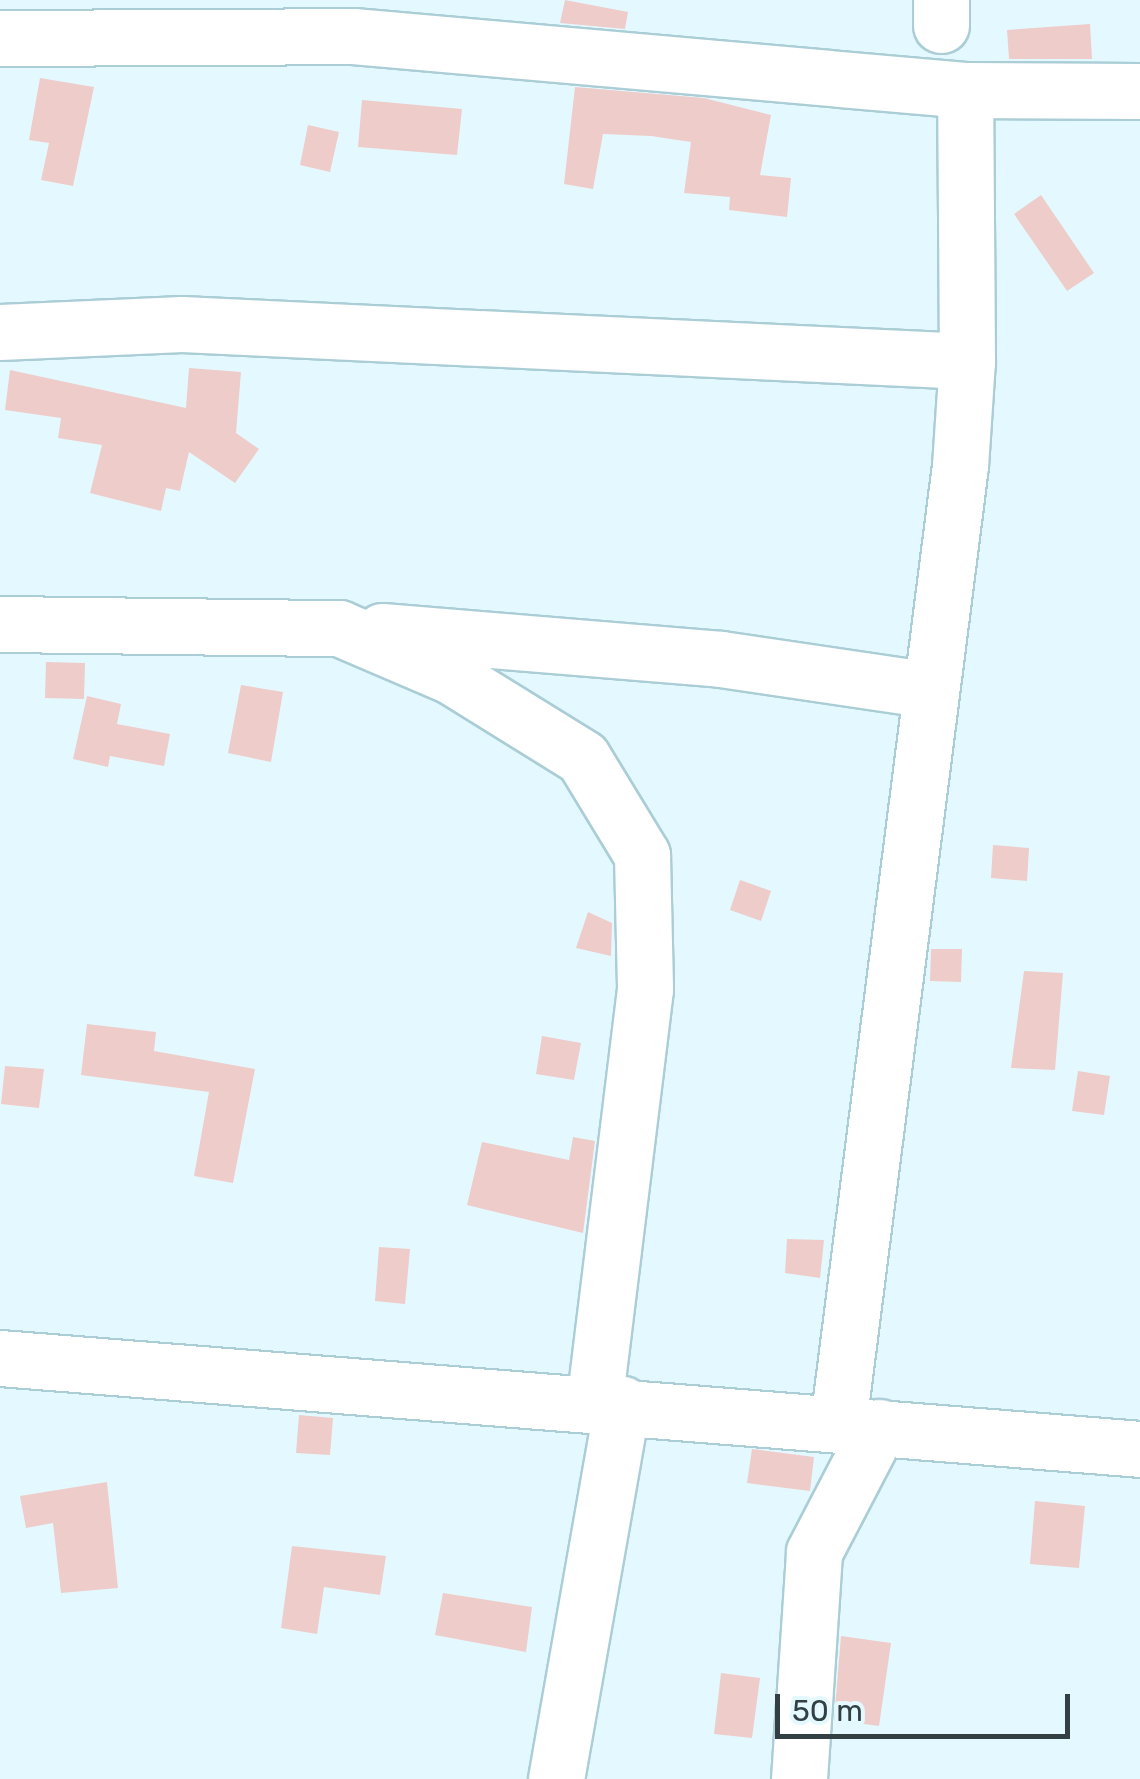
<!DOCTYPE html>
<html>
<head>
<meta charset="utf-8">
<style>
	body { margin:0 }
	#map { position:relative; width:1140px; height:1779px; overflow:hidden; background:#e4f9ff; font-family:Rubik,sans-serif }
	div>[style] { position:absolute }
	.building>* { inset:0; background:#eeccca }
	.roads { filter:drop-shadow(2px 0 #aacdd6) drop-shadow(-2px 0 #aacdd6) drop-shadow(0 2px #aacdd6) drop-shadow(0 -2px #aacdd6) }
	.minor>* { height:55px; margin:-27.5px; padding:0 27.5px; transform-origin:27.5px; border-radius:27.5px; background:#fff }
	span { translate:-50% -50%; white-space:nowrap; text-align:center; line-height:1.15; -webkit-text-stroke:8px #e4f9ff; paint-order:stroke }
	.scale { position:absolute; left:775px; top:1694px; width:295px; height:45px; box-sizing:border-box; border:5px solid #324044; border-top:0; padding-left:12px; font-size:30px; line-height:35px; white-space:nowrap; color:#324044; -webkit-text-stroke:8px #e4f9ff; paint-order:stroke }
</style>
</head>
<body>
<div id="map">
	<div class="building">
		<i style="clip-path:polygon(565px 0,628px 12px,625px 29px,560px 23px)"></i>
		<i style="clip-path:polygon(1090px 24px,1092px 59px,1009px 59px,1007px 30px)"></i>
		<i style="clip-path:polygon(40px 78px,94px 87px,73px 186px,41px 180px,49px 143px,29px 140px)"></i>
		<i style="clip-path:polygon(575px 87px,704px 98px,771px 115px,760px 175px,791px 178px,787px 217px,729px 210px,730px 197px,684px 193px,691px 142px,651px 136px,603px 134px,593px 189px,564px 184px)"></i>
		<i style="clip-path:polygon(362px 100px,462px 109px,457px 155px,358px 147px)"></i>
		<i style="clip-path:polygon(308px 125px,339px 132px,330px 172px,300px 165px)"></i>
		<i style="clip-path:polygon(1041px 195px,1094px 273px,1067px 291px,1014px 214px)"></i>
		<i style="clip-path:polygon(189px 368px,241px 372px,236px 433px,259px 449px,235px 483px,189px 452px,180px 491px,166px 488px,161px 511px,90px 493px,102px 445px,58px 438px,61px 418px,5px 410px,10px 370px,186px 408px)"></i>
		<i style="clip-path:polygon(46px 662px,85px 663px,84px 699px,45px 698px)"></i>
		<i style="clip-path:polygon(241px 685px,283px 692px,271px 762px,228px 753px)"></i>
		<i style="clip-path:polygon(87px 696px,121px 704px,117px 724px,170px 734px,164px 766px,110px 756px,108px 767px,73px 759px)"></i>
		<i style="clip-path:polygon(993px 845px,1029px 848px,1027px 881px,991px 878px)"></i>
		<i style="clip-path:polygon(740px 880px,771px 891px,761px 921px,730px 910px)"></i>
		<i style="clip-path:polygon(588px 912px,612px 923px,611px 956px,576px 948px)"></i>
		<i style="clip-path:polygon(931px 949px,962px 949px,961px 982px,930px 981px)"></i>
		<i style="clip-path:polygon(1024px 971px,1063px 973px,1055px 1070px,1011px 1068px)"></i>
		<i style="clip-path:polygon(87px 1024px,156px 1032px,154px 1051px,255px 1069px,233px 1183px,194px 1176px,209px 1092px,81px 1075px)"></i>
		<i style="clip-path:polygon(542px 1036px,581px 1043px,574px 1080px,536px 1074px)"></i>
		<i style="clip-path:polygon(5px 1066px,44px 1069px,39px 1108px,1px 1104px)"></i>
		<i style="clip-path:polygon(1078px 1071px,1110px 1076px,1104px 1115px,1072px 1111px)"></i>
		<i style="clip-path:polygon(573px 1137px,595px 1141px,583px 1233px,467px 1205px,482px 1142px,569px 1160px)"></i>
		<i style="clip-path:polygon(787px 1239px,824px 1240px,820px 1278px,785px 1273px)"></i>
		<i style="clip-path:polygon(379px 1247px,410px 1249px,405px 1304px,375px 1301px)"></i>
		<i style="clip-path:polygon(299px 1415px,333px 1418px,330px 1455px,296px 1453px)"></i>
		<i style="clip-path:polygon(752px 1449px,814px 1457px,810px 1491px,747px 1483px)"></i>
		<i style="clip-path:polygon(107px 1482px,118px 1588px,61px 1593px,53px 1523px,26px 1528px,20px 1496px)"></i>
		<i style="clip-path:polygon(1035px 1501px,1085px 1506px,1079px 1568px,1030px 1564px)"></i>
		<i style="clip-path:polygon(292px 1546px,386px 1556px,380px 1595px,324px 1587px,317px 1634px,281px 1628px)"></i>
		<i style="clip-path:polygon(443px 1593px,532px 1607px,526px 1652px,435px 1635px)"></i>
		<i style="clip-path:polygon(841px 1636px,891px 1643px,879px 1726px,834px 1720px)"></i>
		<i style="clip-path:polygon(721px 1673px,760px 1678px,752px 1738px,714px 1734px)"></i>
	</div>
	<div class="roads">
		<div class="minor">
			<i style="left:941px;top:25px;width:25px;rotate:-90deg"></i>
			<i style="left:0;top:38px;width:353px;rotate:-0.3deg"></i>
			<i style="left:353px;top:36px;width:614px;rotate:5.04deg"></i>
			<i style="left:965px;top:90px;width:175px;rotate:0.3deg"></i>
			<i style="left:0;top:332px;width:182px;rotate:-2.5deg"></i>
			<i style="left:182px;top:324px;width:786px;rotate:2.7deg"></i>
			<i style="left:0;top:624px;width:339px;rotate:0.7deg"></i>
			<i style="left:339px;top:628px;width:122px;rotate:23.2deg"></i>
			<i style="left:451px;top:676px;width:155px;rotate:31.8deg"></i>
			<i style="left:583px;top:758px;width:114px;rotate:58.7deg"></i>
			<i style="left:642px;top:855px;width:134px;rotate:88.7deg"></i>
			<i style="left:645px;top:989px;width:416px;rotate:97deg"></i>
			<i style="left:382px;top:631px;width:340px;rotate:4.7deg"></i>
			<i style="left:721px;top:659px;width:212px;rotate:8.4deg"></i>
			<i style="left:0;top:1358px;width:1144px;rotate:4.56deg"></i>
			<i style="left:838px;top:1423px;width:965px;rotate:-82.74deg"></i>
			<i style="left:960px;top:466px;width:105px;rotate:-86.2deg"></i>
			<i style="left:967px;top:361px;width:271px;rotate:-90.4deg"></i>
			<i style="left:556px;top:1779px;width:381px;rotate:-80deg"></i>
			<i style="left:799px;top:1779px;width:227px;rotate:-86.2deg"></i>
			<i style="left:814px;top:1552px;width:141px;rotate:-62.5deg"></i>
		</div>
	</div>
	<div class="scale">50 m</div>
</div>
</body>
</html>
